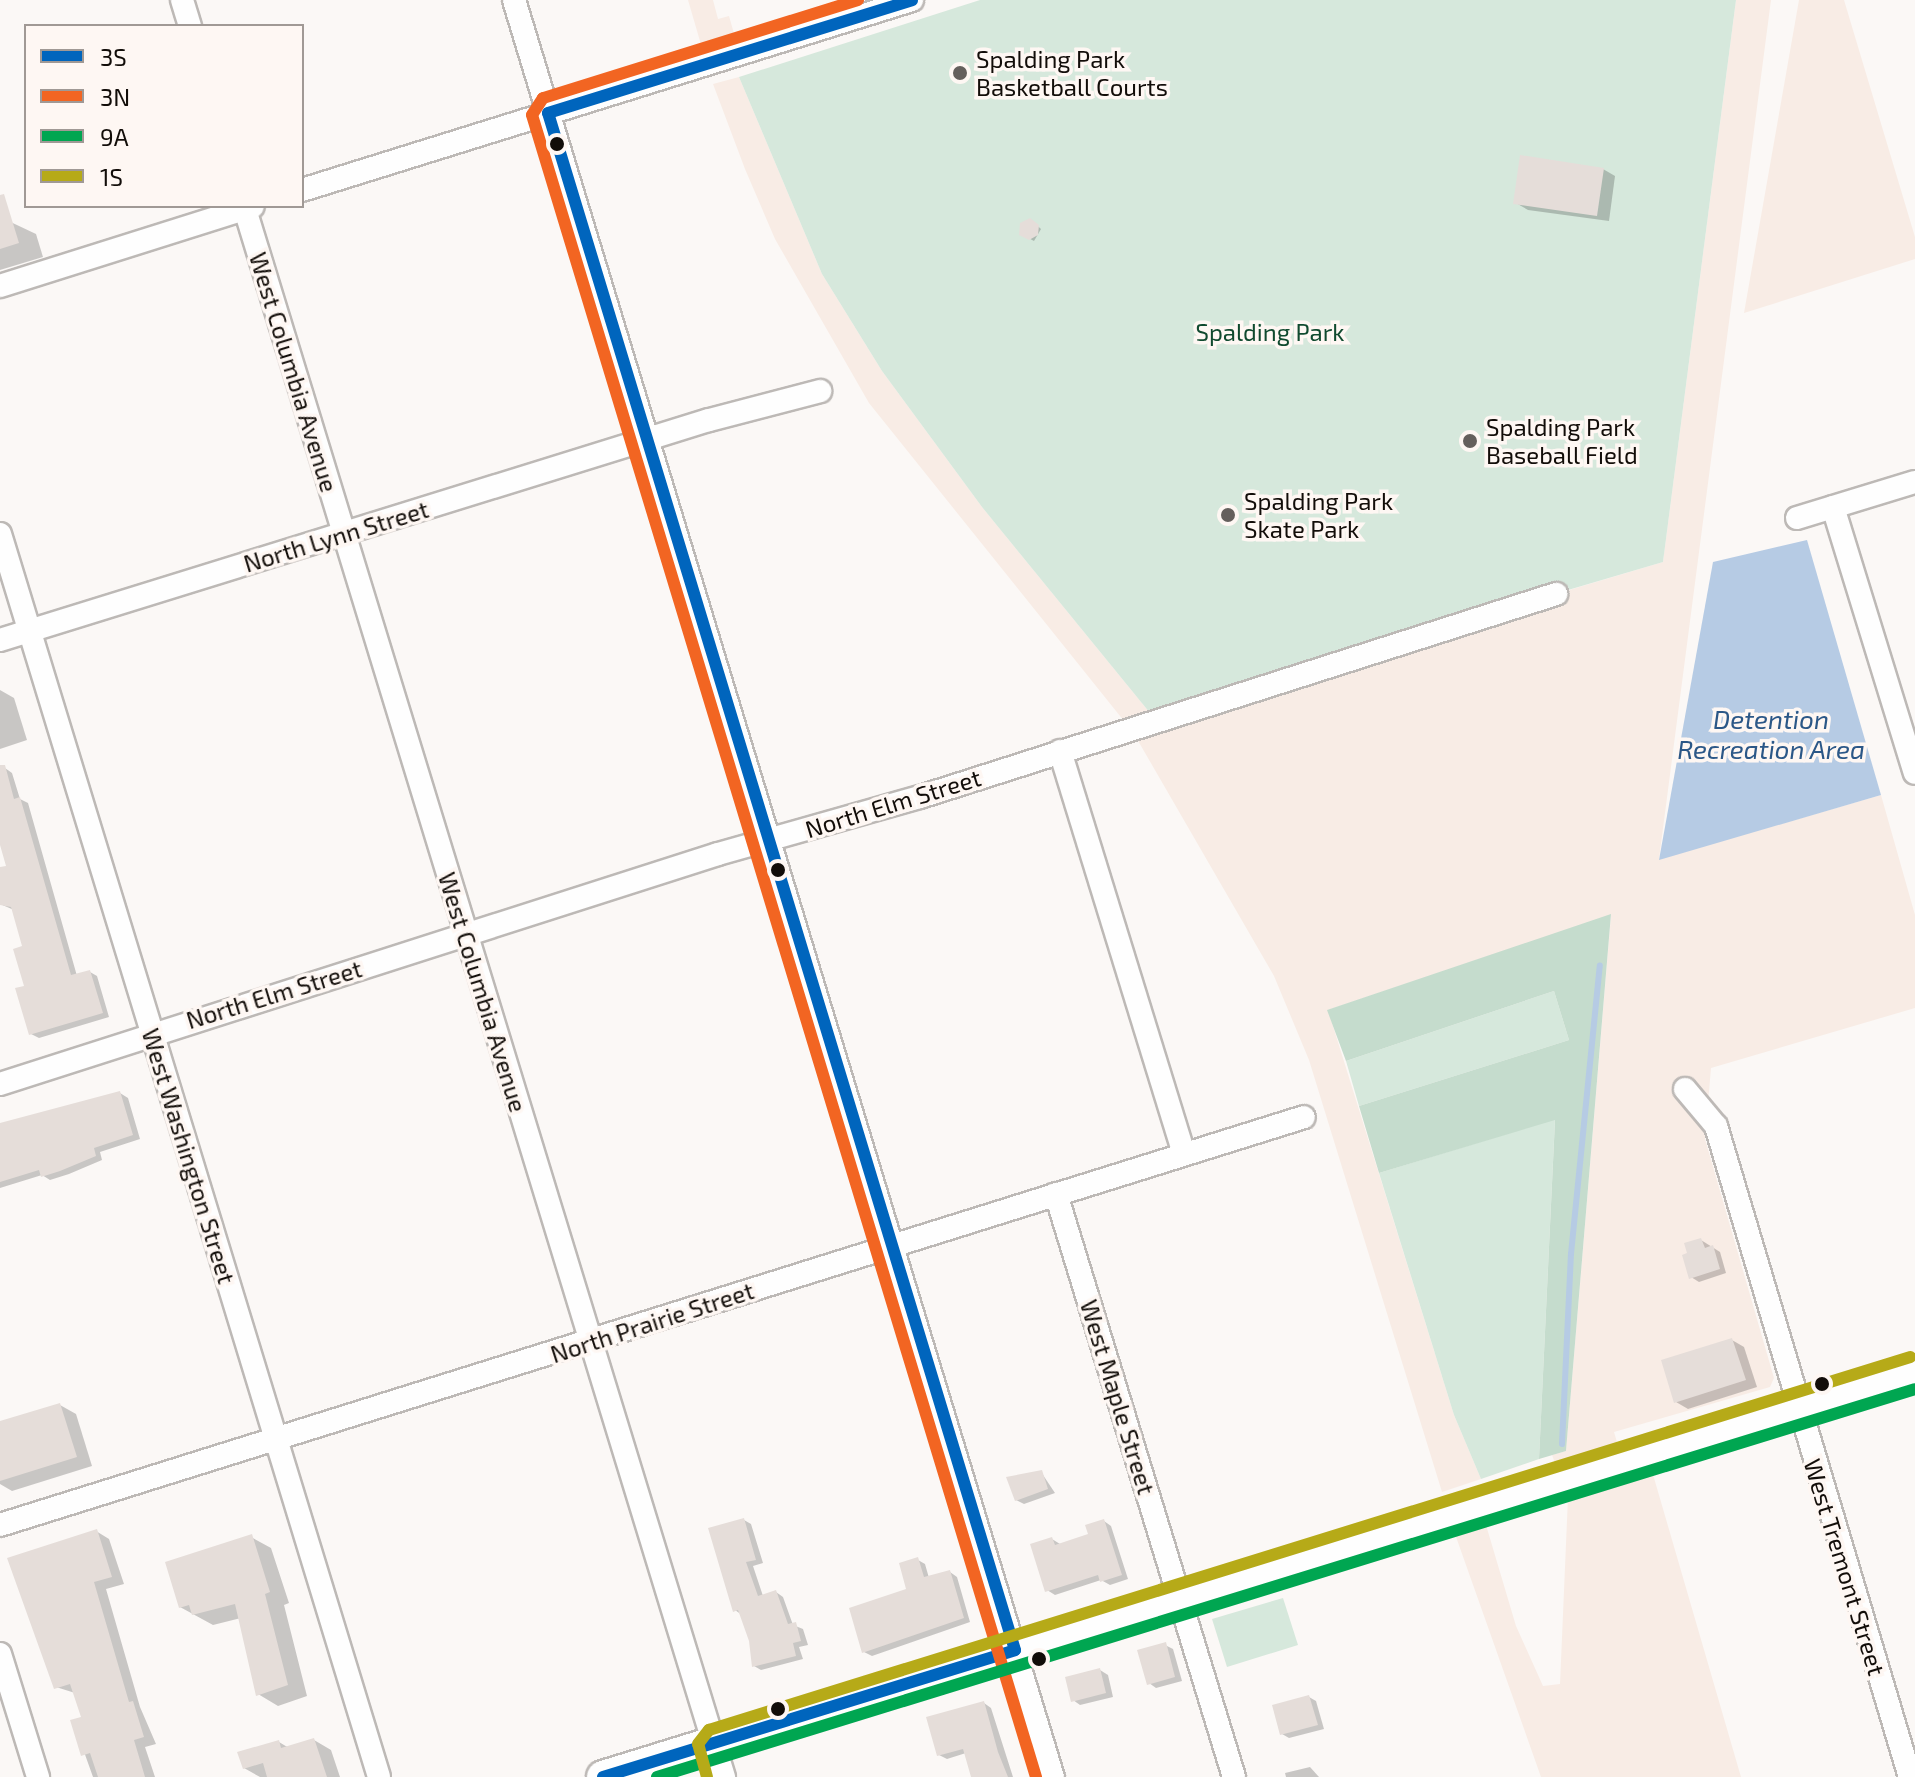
<!DOCTYPE html>
<html>
<head>
<meta charset="utf-8">
<style>
	body { margin:0 }
	#map { position:relative; width:1915px; height:1777px; overflow:hidden; background:#fbf8f6; font-family:"Exo 2",sans-serif }
	div>[style] { position:absolute }
	.built>* { inset:0; background:#f8ece5 }
	.green>* { inset:0; background:#d6e8dc }
	.forest>* { inset:0; background:#c5dccd }
	.water>* { inset:0; background:#b6cbe4 }
	.shadow>* { inset:0; background:#0003 }
	.stream>* { height:6px; margin:-3px; padding:0 3px; transform-origin:3px; border-radius:3px; background:#b6cbe4 }
	.building>* { inset:0; background:#e5ddd9 }
	.roads { filter:drop-shadow(2px 0 #bdb9b6) drop-shadow(-2px 0 #bdb9b6) drop-shadow(0 2px #bdb9b6) drop-shadow(0 -2px #bdb9b6) }
	.minor>* { height:22px; margin:-11px; padding:0 11px; transform-origin:11px; border-radius:11px; background:#fefefe }
	.secondary>* { height:32px; margin:-16px; padding:0 16px; transform-origin:16px; border-radius:16px; background:#fefefe }
	.bus-1>* { height:12px; margin:-6px; padding:0 6px; transform-origin:6px; border-radius:6px; background:#0065bd }
	.bus-2>* { height:12px; margin:-6px; padding:0 6px; transform-origin:6px; border-radius:6px; background:#f26522 }
	.bus-3>* { height:12px; margin:-6px; padding:0 6px; transform-origin:6px; border-radius:6px; background:#00a651 }
	.bus-4>* { height:12px; margin:-6px; padding:0 6px; transform-origin:6px; border-radius:6px; background:#b6aa18 }
	.dots>* { width:22px; height:22px; translate:-50% -50%; box-sizing:border-box; border:4px solid #fef7f3; border-radius:50% }
	span { translate:-50% -50%; white-space:nowrap; text-align:center; line-height:1.15; -webkit-text-stroke:7px #fef7f3; paint-order:stroke }
	.poi-label { font-size:24px; color:#120d09 }
	.left { translate:0 -50%; text-align:left }
	.park-label { font-size:24px; color:#104a2f }
	.street-label { font-size:24px; color:#120d09 }
	.water-label { font-size:26px; color:#2b5787; font-style:italic }
	.legend { position:absolute; left:24px; top:24px; width:280px; height:184px; box-sizing:border-box; background:#fef7f3; border:2px solid #a09995; margin:0; padding:10px 14px; list-style:none; font-size:24px; color:#120d09 }
	.legend li { display:flex; align-items:center; gap:16px; height:40px }
	.legend b { width:40px; border:2px solid #a09995 }
</style>
</head>
<body>
<div id="map">
	<div class="built">
		<i style="clip-path:polygon(688px 0,713px 0,718px 19px,729px 16px,735px 37px,702px 48px)"></i>
		<i style="clip-path:polygon(1736px 0,1771px 0,1659px 859px,1881px 795px,1915px 915px,1915px 1008px,1711px 1068px,1705px 1139px,1774px 1378px,1770px 1387px,1614px 1432px,1617px 1442px,1555px 1463px,1552px 1455px,1566px 1451px,1611px 915px,1328px 1010px,1454px 1415px,1481px 1479px,1442px 1492px,1309px 1060px,1274px 976px,1137px 739px,1429px 632px,1663px 562px)"></i>
		<i style="clip-path:polygon(1799px 0,1844px 0,1915px 237px,1915px 259px,1744px 313px)"></i>
		<i style="clip-path:polygon(739px 77px,822px 274px,882px 371px,982px 507px,1150px 713px,1124px 721px,869px 403px,775px 239px,745px 169px,713px 84px)"></i>
		<i style="clip-path:polygon(1652px 1471px,1741px 1777px,1541px 1777px,1455px 1534px,1486px 1525px,1516px 1626px,1543px 1686px,1560px 1684px,1568px 1497px)"></i>
	</div>
	<div class="green">
		<i style="clip-path:polygon(980px 0,1736px 0,1663px 562px,1150px 713px,982px 507px,882px 371px,822px 274px,739px 77px)"></i>
		<i style="clip-path:polygon(1554px 991px,1569px 1040px,1359px 1106px,1346px 1061px)"></i>
		<i style="clip-path:polygon(1555px 1119px,1539px 1459px,1481px 1479px,1454px 1415px,1379px 1173px)"></i>
		<i style="clip-path:polygon(1283px 1598px,1298px 1645px,1227px 1667px,1212px 1619px)"></i>
	</div>
	<div class="forest">
		<i style="clip-path:polygon(1611px 914px,1566px 1451px,1539px 1459px,1555px 1120px,1379px 1173px,1359px 1106px,1569px 1040px,1554px 991px,1346px 1061px,1327px 1010px)"></i>
	</div>
	<div class="water">
		<i style="clip-path:polygon(1807px 540px,1881px 795px,1659px 860px,1713px 562px)"></i>
	</div>
	<div class="shadow">
		<i style="clip-path:polygon(1603px 169px,1615px 176px,1609px 221px,1528px 210px,1516px 203px)"></i>
		<i style="clip-path:polygon(0 217px,36px 234px,43px 257px,0 270px)"></i>
		<i style="clip-path:polygon(1033px 222px,1041px 229px,1034px 241px,1021px 234px)"></i>
		<i style="clip-path:polygon(0 690px,14px 698px,27px 740px,0 749px)"></i>
		<i style="clip-path:polygon(5px 768px,12px 773px,20px 799px,28px 803px,77px 976px,90px 972px,97px 976px,109px 1017px,39px 1038px,31px 1034px,25px 948px,14px 910px,0 904px,0 869px,8px 867px,0 838px,0 770px)"></i>
		<i style="clip-path:polygon(120px 1093px,128px 1098px,140px 1139px,100px 1152px,102px 1160px,69px 1174px,50px 1180px,42px 1175px,0 1188px,0 1138px)"></i>
		<i style="clip-path:polygon(1701px 1240px,1720px 1252px,1726px 1273px,1699px 1282px,1691px 1277px)"></i>
		<i style="clip-path:polygon(1732px 1340px,1744px 1347px,1757px 1387px,1688px 1409px,1676px 1402px)"></i>
		<i style="clip-path:polygon(60px 1405px,76px 1414px,92px 1466px,12px 1491px,0 1484px,0 1423px)"></i>
		<i style="clip-path:polygon(1041px 1472px,1055px 1493px,1024px 1504px,1016px 1500px,1008px 1478px)"></i>
		<i style="clip-path:polygon(744px 1520px,751px 1524px,763px 1563px,753px 1566px,763px 1596px,776px 1592px,783px 1597px,793px 1625px,803px 1629px,808px 1645px,799px 1647px,803px 1659px,761px 1670px,754px 1666px,751px 1641px,742px 1615px,735px 1610px)"></i>
		<i style="clip-path:polygon(1104px 1521px,1111px 1526px,1128px 1579px,1110px 1585px,1101px 1580px,1055px 1595px,1047px 1590px,1052px 1539px,1060px 1544px,1090px 1536px)"></i>
		<i style="clip-path:polygon(96px 1531px,109px 1539px,124px 1584px,106px 1589px,140px 1707px,156px 1744px,145px 1747px,155px 1777px,93px 1777px,73px 1721px,83px 1718px,75px 1693px,56px 1687px)"></i>
		<i style="clip-path:polygon(251px 1537px,271px 1548px,289px 1603px,284px 1605px,307px 1696px,278px 1706px,258px 1694px,241px 1618px,213px 1625px,180px 1607px)"></i>
		<i style="clip-path:polygon(918px 1560px,925px 1564px,929px 1578px,950px 1572px,957px 1577px,970px 1622px,872px 1656px,864px 1652px,909px 1591px)"></i>
		<i style="clip-path:polygon(1165px 1645px,1173px 1649px,1182px 1681px,1156px 1688px,1149px 1683px)"></i>
		<i style="clip-path:polygon(1100px 1670px,1108px 1675px,1113px 1697px,1080px 1705px,1073px 1700px)"></i>
		<i style="clip-path:polygon(1309px 1697px,1316px 1701px,1324px 1729px,1289px 1738px,1282px 1734px)"></i>
		<i style="clip-path:polygon(984px 1703px,991px 1708px,1013px 1777px,973px 1777px,966px 1753px,947px 1759px,939px 1755px)"></i>
		<i style="clip-path:polygon(314px 1740px,331px 1750px,340px 1777px,260px 1777px,244px 1768px,279px 1742px,289px 1748px)"></i>
		<i style="clip-path:polygon(1310px 1767px,1319px 1777px,1286px 1777px,1285px 1773px)"></i>
	</div>
	<div class="stream">
		<i style="left:1562px;top:1444px;width:190px;rotate:-87.3deg"></i>
		<i style="left:1571px;top:1254px;width:290px;rotate:-84.3deg"></i>
	</div>
	<div class="building">
		<i style="clip-path:polygon(1520px 155px,1604px 168px,1597px 216px,1513px 204px)"></i>
		<i style="clip-path:polygon(4px 194px,19px 243px,0 249px,0 195px)"></i>
		<i style="clip-path:polygon(1030px 218px,1039px 225px,1038px 235px,1029px 240px,1019px 235px,1020px 223px)"></i>
		<i style="clip-path:polygon(0 765px,5px 765px,14px 799px,20px 797px,71px 975px,90px 970px,103px 1013px,29px 1035px,15px 988px,24px 986px,13px 949px,22px 946px,11px 907px,0 905px,0 867px,6px 866px,0 845px)"></i>
		<i style="clip-path:polygon(120px 1091px,133px 1135px,94px 1148px,96px 1156px,60px 1171px,41px 1177px,39px 1170px,0 1182px,0 1123px)"></i>
		<i style="clip-path:polygon(1701px 1238px,1705px 1248px,1713px 1245px,1720px 1269px,1689px 1279px,1682px 1255px,1687px 1253px,1684px 1243px)"></i>
		<i style="clip-path:polygon(1732px 1338px,1746px 1380px,1674px 1403px,1661px 1360px)"></i>
		<i style="clip-path:polygon(60px 1403px,77px 1457px,0 1481px,0 1421px)"></i>
		<i style="clip-path:polygon(1042px 1470px,1048px 1489px,1015px 1501px,1006px 1477px)"></i>
		<i style="clip-path:polygon(744px 1518px,756px 1560px,746px 1562px,758px 1596px,776px 1590px,788px 1624px,796px 1622px,801px 1641px,793px 1643px,796px 1656px,752px 1667px,749px 1641px,738px 1610px,733px 1612px,708px 1528px)"></i>
		<i style="clip-path:polygon(1104px 1519px,1122px 1575px,1100px 1582px,1098px 1575px,1045px 1592px,1030px 1544px,1052px 1537px,1055px 1545px,1088px 1534px,1085px 1525px)"></i>
		<i style="clip-path:polygon(97px 1529px,112px 1577px,94px 1582px,129px 1702px,133px 1701px,144px 1737px,134px 1740px,145px 1777px,98px 1777px,90px 1753px,81px 1756px,70px 1720px,81px 1717px,70px 1684px,54px 1689px,7px 1558px)"></i>
		<i style="clip-path:polygon(252px 1534px,270px 1592px,265px 1594px,288px 1685px,256px 1696px,235px 1604px,192px 1615px,189px 1605px,179px 1608px,165px 1562px)"></i>
		<i style="clip-path:polygon(918px 1557px,924px 1577px,950px 1570px,964px 1618px,862px 1653px,849px 1608px,906px 1589px,899px 1563px)"></i>
		<i style="clip-path:polygon(1166px 1642px,1175px 1677px,1147px 1685px,1137px 1650px)"></i>
		<i style="clip-path:polygon(1100px 1668px,1106px 1693px,1071px 1702px,1065px 1677px)"></i>
		<i style="clip-path:polygon(1309px 1695px,1318px 1725px,1280px 1735px,1272px 1705px)"></i>
		<i style="clip-path:polygon(984px 1701px,998px 1752px,1008px 1777px,971px 1777px,963px 1749px,937px 1756px,926px 1717px)"></i>
		<i style="clip-path:polygon(314px 1738px,327px 1777px,267px 1777px,263px 1763px,243px 1769px,237px 1752px,279px 1740px,281px 1748px)"></i>
	</div>
	<div class="roads">
		<div class="minor">
			<i style="left:182px;top:0;width:27px;rotate:73deg"></i>
			<i style="left:514px;top:0;width:1857px;rotate:73.13deg"></i>
			<i style="left:302px;top:190px;width:639px;rotate:-17.3deg"></i>
			<i style="left:244px;top:206px;width:1643px;rotate:73.01deg"></i>
			<i style="left:0;top:286px;width:265px;rotate:-17.5deg"></i>
			<i style="left:1833px;top:507px;width:278px;rotate:72.9deg"></i>
			<i style="left:1797px;top:518px;width:123px;rotate:-17deg"></i>
			<i style="left:0;top:534px;width:1299px;rotate:73.04deg"></i>
			<i style="left:0;top:640px;width:742px;rotate:-17.24deg"></i>
			<i style="left:709px;top:420px;width:115px;rotate:-14.6deg"></i>
			<i style="left:1060px;top:751px;width:422px;rotate:72.9deg"></i>
			<i style="left:0;top:1084px;width:754px;rotate:-17.76deg"></i>
			<i style="left:718px;top:854px;width:210px;rotate:-15.8deg"></i>
			<i style="left:920px;top:797px;width:668px;rotate:-17.7deg"></i>
			<i style="left:1685px;top:1089px;width:48px;rotate:50deg"></i>
			<i style="left:1716px;top:1126px;width:679px;rotate:73.41deg"></i>
			<i style="left:1056px;top:1194px;width:610px;rotate:73.02deg"></i>
			<i style="left:0;top:1525px;width:1366px;rotate:-17.37deg"></i>
			<i style="left:0;top:1654px;width:129px;rotate:72.8deg"></i>
		</div>
		<div class="secondary">
			<i style="left:603px;top:1777px;width:1373px;rotate:-17.15deg"></i>
		</div>
	</div>
	<div class="bus-1">
		<i style="left:603px;top:1777px;width:431px;rotate:-17.1deg"></i>
		<i style="left:1015px;top:1650px;width:1606px;rotate:-106.9deg"></i>
		<i style="left:548px;top:113px;width:381px;rotate:-17.2deg"></i>
	</div>
	<div class="bus-2">
		<i style="left:858px;top:0;width:330px;rotate:162.7deg"></i>
		<i style="left:543px;top:98px;width:20px;rotate:123deg"></i>
		<i style="left:532px;top:115px;width:1737px;rotate:73.13deg"></i>
	</div>
	<div class="bus-3">
		<i style="left:657px;top:1777px;width:1316px;rotate:-17.14deg"></i>
	</div>
	<div class="bus-4">
		<i style="left:707px;top:1777px;width:34px;rotate:-105deg"></i>
		<i style="left:698px;top:1744px;width:18px;rotate:-52deg"></i>
		<i style="left:709px;top:1730px;width:1258px;rotate:-17.25deg"></i>
	</div>
	<div class="dots">
		<i style="left:960px;top:73px;background:#645f5c"></i>
		<i style="left:557px;top:144px;background:#120d09"></i>
		<i style="left:1470px;top:441px;background:#645f5c"></i>
		<i style="left:1228px;top:515px;background:#645f5c"></i>
		<i style="left:778px;top:870px;background:#120d09"></i>
		<i style="left:1822px;top:1384px;background:#120d09"></i>
		<i style="left:1039px;top:1659px;background:#120d09"></i>
		<i style="left:778px;top:1709px;background:#120d09"></i>
	</div>
	<div class="poi-label">
		<span class="left" style="left:976px;top:73px">Spalding Park<br>Basketball Courts</span>
		<span class="left" style="left:1486px;top:441px">Spalding Park<br>Baseball Field</span>
		<span class="left" style="left:1244px;top:515px">Spalding Park<br>Skate Park</span>
	</div>
	<div class="park-label">
		<span style="left:1270px;top:332px">Spalding Park</span>
	</div>
	<div class="street-label">
		<span style="left:294px;top:372px;rotate:73deg">West Columbia Avenue</span>
		<span style="left:336px;top:536px;rotate:-17deg">North Lynn Street</span>
		<span style="left:893px;top:803px;rotate:-17deg">North Elm Street</span>
		<span style="left:483px;top:992px;rotate:73deg">West Columbia Avenue</span>
		<span style="left:274px;top:994px;rotate:-17deg">North Elm Street</span>
		<span style="left:189px;top:1156px;rotate:73deg">West Washington Street</span>
		<span style="left:652px;top:1322px;rotate:-18deg">North Prairie Street</span>
		<span style="left:1118px;top:1397px;rotate:73deg">West Maple Street</span>
		<span style="left:1845px;top:1567px;rotate:73deg">West Tremont Street</span>
	</div>
	<div class="water-label">
		<span style="left:1771px;top:734px">Detention<br>Recreation Area</span>
	</div>
	<ul class="legend">
	<li><b style="height:10px;background:#0065bd"></b>3S</li>
	<li><b style="height:10px;background:#f26522"></b>3N</li>
	<li><b style="height:10px;background:#00a651"></b>9A</li>
	<li><b style="height:10px;background:#b6aa18"></b>1S</li>
	</ul>
</div>
</body>
</html>
